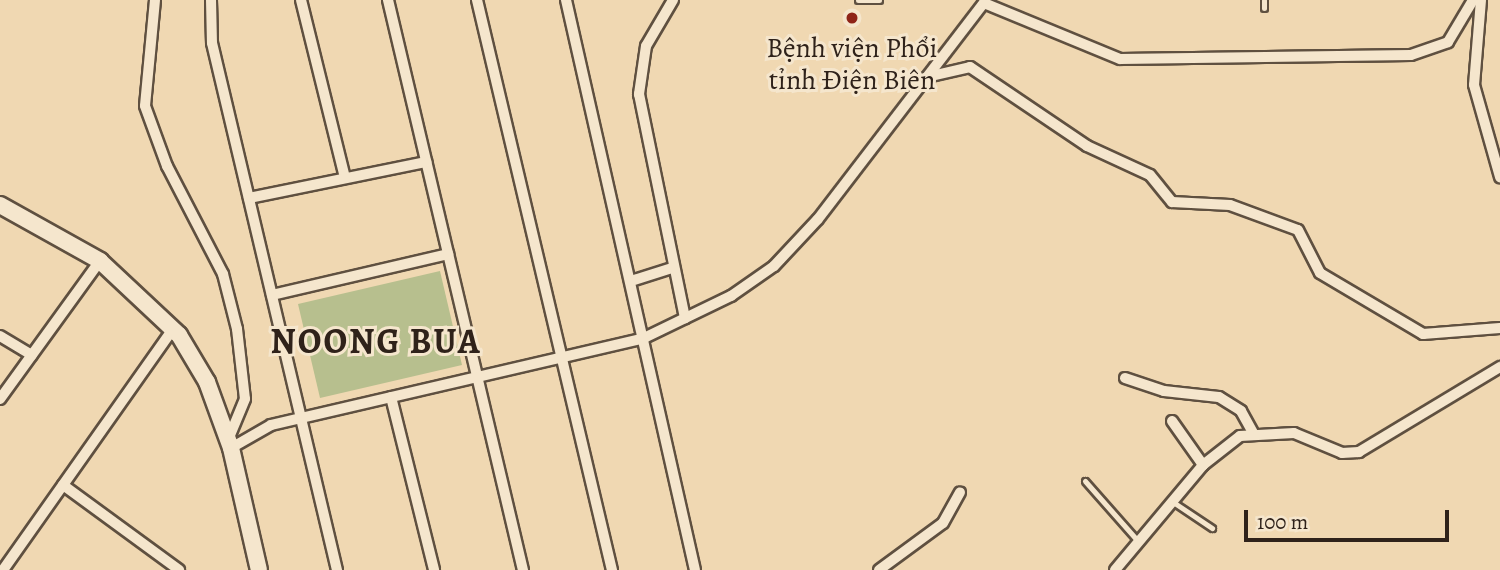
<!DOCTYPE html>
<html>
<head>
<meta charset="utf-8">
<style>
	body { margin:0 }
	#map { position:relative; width:1500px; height:570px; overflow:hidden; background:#f0d8b2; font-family:Alegreya,serif }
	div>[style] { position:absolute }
	.green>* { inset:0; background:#b7bf8e }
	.roads { filter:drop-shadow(2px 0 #5f5040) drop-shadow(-2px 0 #5f5040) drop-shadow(0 2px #5f5040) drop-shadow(0 -2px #5f5040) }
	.lane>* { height:5px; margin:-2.5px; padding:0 2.5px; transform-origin:2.5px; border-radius:2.5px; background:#f5e6cd }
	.street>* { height:10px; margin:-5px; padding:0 5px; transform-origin:5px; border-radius:5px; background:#f5e6cd }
	.secondary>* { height:16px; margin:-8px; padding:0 8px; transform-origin:8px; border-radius:8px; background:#f5e6cd }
	.dots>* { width:19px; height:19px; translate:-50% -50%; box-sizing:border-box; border:4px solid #f5e6cd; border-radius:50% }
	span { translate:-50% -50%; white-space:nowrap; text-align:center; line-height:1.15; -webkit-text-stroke:6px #f5e6cd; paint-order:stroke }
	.poi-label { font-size:28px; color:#2f221a }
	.district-label { font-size:35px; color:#2f221a; font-weight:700; letter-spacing:2px }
	.scale { position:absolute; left:1244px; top:510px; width:205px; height:32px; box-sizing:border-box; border:4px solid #2f221a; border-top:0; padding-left:9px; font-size:21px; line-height:24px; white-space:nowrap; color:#2f221a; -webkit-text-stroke:5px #f5e6cd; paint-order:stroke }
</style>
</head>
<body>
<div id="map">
	<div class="green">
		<i style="clip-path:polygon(440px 271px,462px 365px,320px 398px,298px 304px)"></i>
	</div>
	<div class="roads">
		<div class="lane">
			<i style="left:858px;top:0;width:21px"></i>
			<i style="left:1264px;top:8px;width:8px;rotate:-90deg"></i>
			<i style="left:1085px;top:481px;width:79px;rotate:48.6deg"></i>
			<i style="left:1173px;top:502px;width:47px;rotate:33.7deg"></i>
		</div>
		<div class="street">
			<i style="left:155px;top:0;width:106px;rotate:95.4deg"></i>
			<i style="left:145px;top:106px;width:64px;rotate:69.9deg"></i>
			<i style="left:167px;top:166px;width:122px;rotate:62.6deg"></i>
			<i style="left:223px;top:274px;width:57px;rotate:75.7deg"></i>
			<i style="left:237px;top:329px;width:70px;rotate:83.5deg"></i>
			<i style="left:245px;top:399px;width:44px;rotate:112.5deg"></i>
			<i style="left:211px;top:0;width:43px;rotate:88.7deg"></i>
			<i style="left:212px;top:43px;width:542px;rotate:76.66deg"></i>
			<i style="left:301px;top:0;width:183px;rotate:76.1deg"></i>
			<i style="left:388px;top:0;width:586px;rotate:76.68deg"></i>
			<i style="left:477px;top:0;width:586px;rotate:76.68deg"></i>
			<i style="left:566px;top:0;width:584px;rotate:77.25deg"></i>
			<i style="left:673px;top:0;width:53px;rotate:120.4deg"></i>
			<i style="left:646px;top:46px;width:49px;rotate:98.3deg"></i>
			<i style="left:639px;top:94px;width:229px;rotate:78.4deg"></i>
			<i style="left:1481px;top:0;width:85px;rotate:94.7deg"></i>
			<i style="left:1474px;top:85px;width:96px;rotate:74.2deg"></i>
			<i style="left:927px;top:77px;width:44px;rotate:-13.1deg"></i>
			<i style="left:970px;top:67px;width:141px;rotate:34deg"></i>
			<i style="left:1087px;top:146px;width:69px;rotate:24.7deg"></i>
			<i style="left:1150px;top:175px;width:35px;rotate:51deg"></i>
			<i style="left:1172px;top:202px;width:58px;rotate:3deg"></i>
			<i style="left:1230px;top:205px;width:72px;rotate:20.2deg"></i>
			<i style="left:1298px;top:230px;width:48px;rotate:62.9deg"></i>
			<i style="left:1320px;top:273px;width:120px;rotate:30.6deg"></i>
			<i style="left:1423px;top:334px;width:77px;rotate:-4.5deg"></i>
			<i style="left:249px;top:198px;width:181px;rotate:-11.5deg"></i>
			<i style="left:631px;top:281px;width:43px;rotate:-17.6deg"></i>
			<i style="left:272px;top:295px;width:181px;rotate:-13.1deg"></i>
			<i style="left:0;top:336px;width:37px;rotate:31deg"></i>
			<i style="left:1125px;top:378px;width:41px;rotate:18.4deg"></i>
			<i style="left:1164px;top:391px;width:55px;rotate:6.2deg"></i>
			<i style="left:1219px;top:397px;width:26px;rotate:32deg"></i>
			<i style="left:1241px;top:411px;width:25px;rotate:61deg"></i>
			<i style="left:391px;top:397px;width:178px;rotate:76deg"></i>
			<i style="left:0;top:399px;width:170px;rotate:-54.1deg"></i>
			<i style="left:1172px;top:421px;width:54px;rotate:54.8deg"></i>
			<i style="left:231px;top:448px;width:46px;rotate:-29.9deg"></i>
			<i style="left:271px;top:425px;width:383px;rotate:-13.1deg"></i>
			<i style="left:644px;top:338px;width:97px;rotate:-25.8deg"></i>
			<i style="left:731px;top:296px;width:52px;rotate:-34.9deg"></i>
			<i style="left:774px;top:266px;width:64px;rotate:-46.9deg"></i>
			<i style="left:818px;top:219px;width:272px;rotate:-52.5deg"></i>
			<i style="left:984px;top:3px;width:147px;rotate:22.4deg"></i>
			<i style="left:1120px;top:59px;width:291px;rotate:-0.8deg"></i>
			<i style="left:1411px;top:55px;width:39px;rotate:-19deg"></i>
			<i style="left:1448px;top:42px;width:49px;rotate:-59.2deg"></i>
			<i style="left:63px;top:485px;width:144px;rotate:36.2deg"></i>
			<i style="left:3px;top:570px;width:295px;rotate:-54.8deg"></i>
			<i style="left:879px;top:570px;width:79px;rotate:-36.3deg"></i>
			<i style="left:943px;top:523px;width:35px;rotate:-61deg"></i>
			<i style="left:1115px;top:570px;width:137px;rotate:-50deg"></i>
			<i style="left:1203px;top:465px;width:47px;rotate:-38.1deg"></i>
			<i style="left:1240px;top:436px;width:54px;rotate:-3.2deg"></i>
			<i style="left:1294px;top:433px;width:52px;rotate:22.6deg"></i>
			<i style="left:1342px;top:453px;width:17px;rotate:-3deg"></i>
			<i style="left:1359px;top:452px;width:165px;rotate:-31.1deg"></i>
		</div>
		<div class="secondary">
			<i style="left:0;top:205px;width:115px;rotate:29.2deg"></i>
			<i style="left:100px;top:261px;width:108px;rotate:43.1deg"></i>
			<i style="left:179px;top:335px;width:55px;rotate:59.2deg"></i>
			<i style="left:207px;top:382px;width:70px;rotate:70deg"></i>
			<i style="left:231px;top:448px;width:125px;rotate:77.1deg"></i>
		</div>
	</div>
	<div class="dots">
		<i style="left:852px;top:18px;background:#8f2418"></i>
	</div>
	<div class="poi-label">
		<span style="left:852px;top:64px">Bệnh viện Phổi<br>tỉnh Điện Biên</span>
	</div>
	<div class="district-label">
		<span style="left:376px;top:341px">NOONG BUA</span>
	</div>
	<div class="scale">100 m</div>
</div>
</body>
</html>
